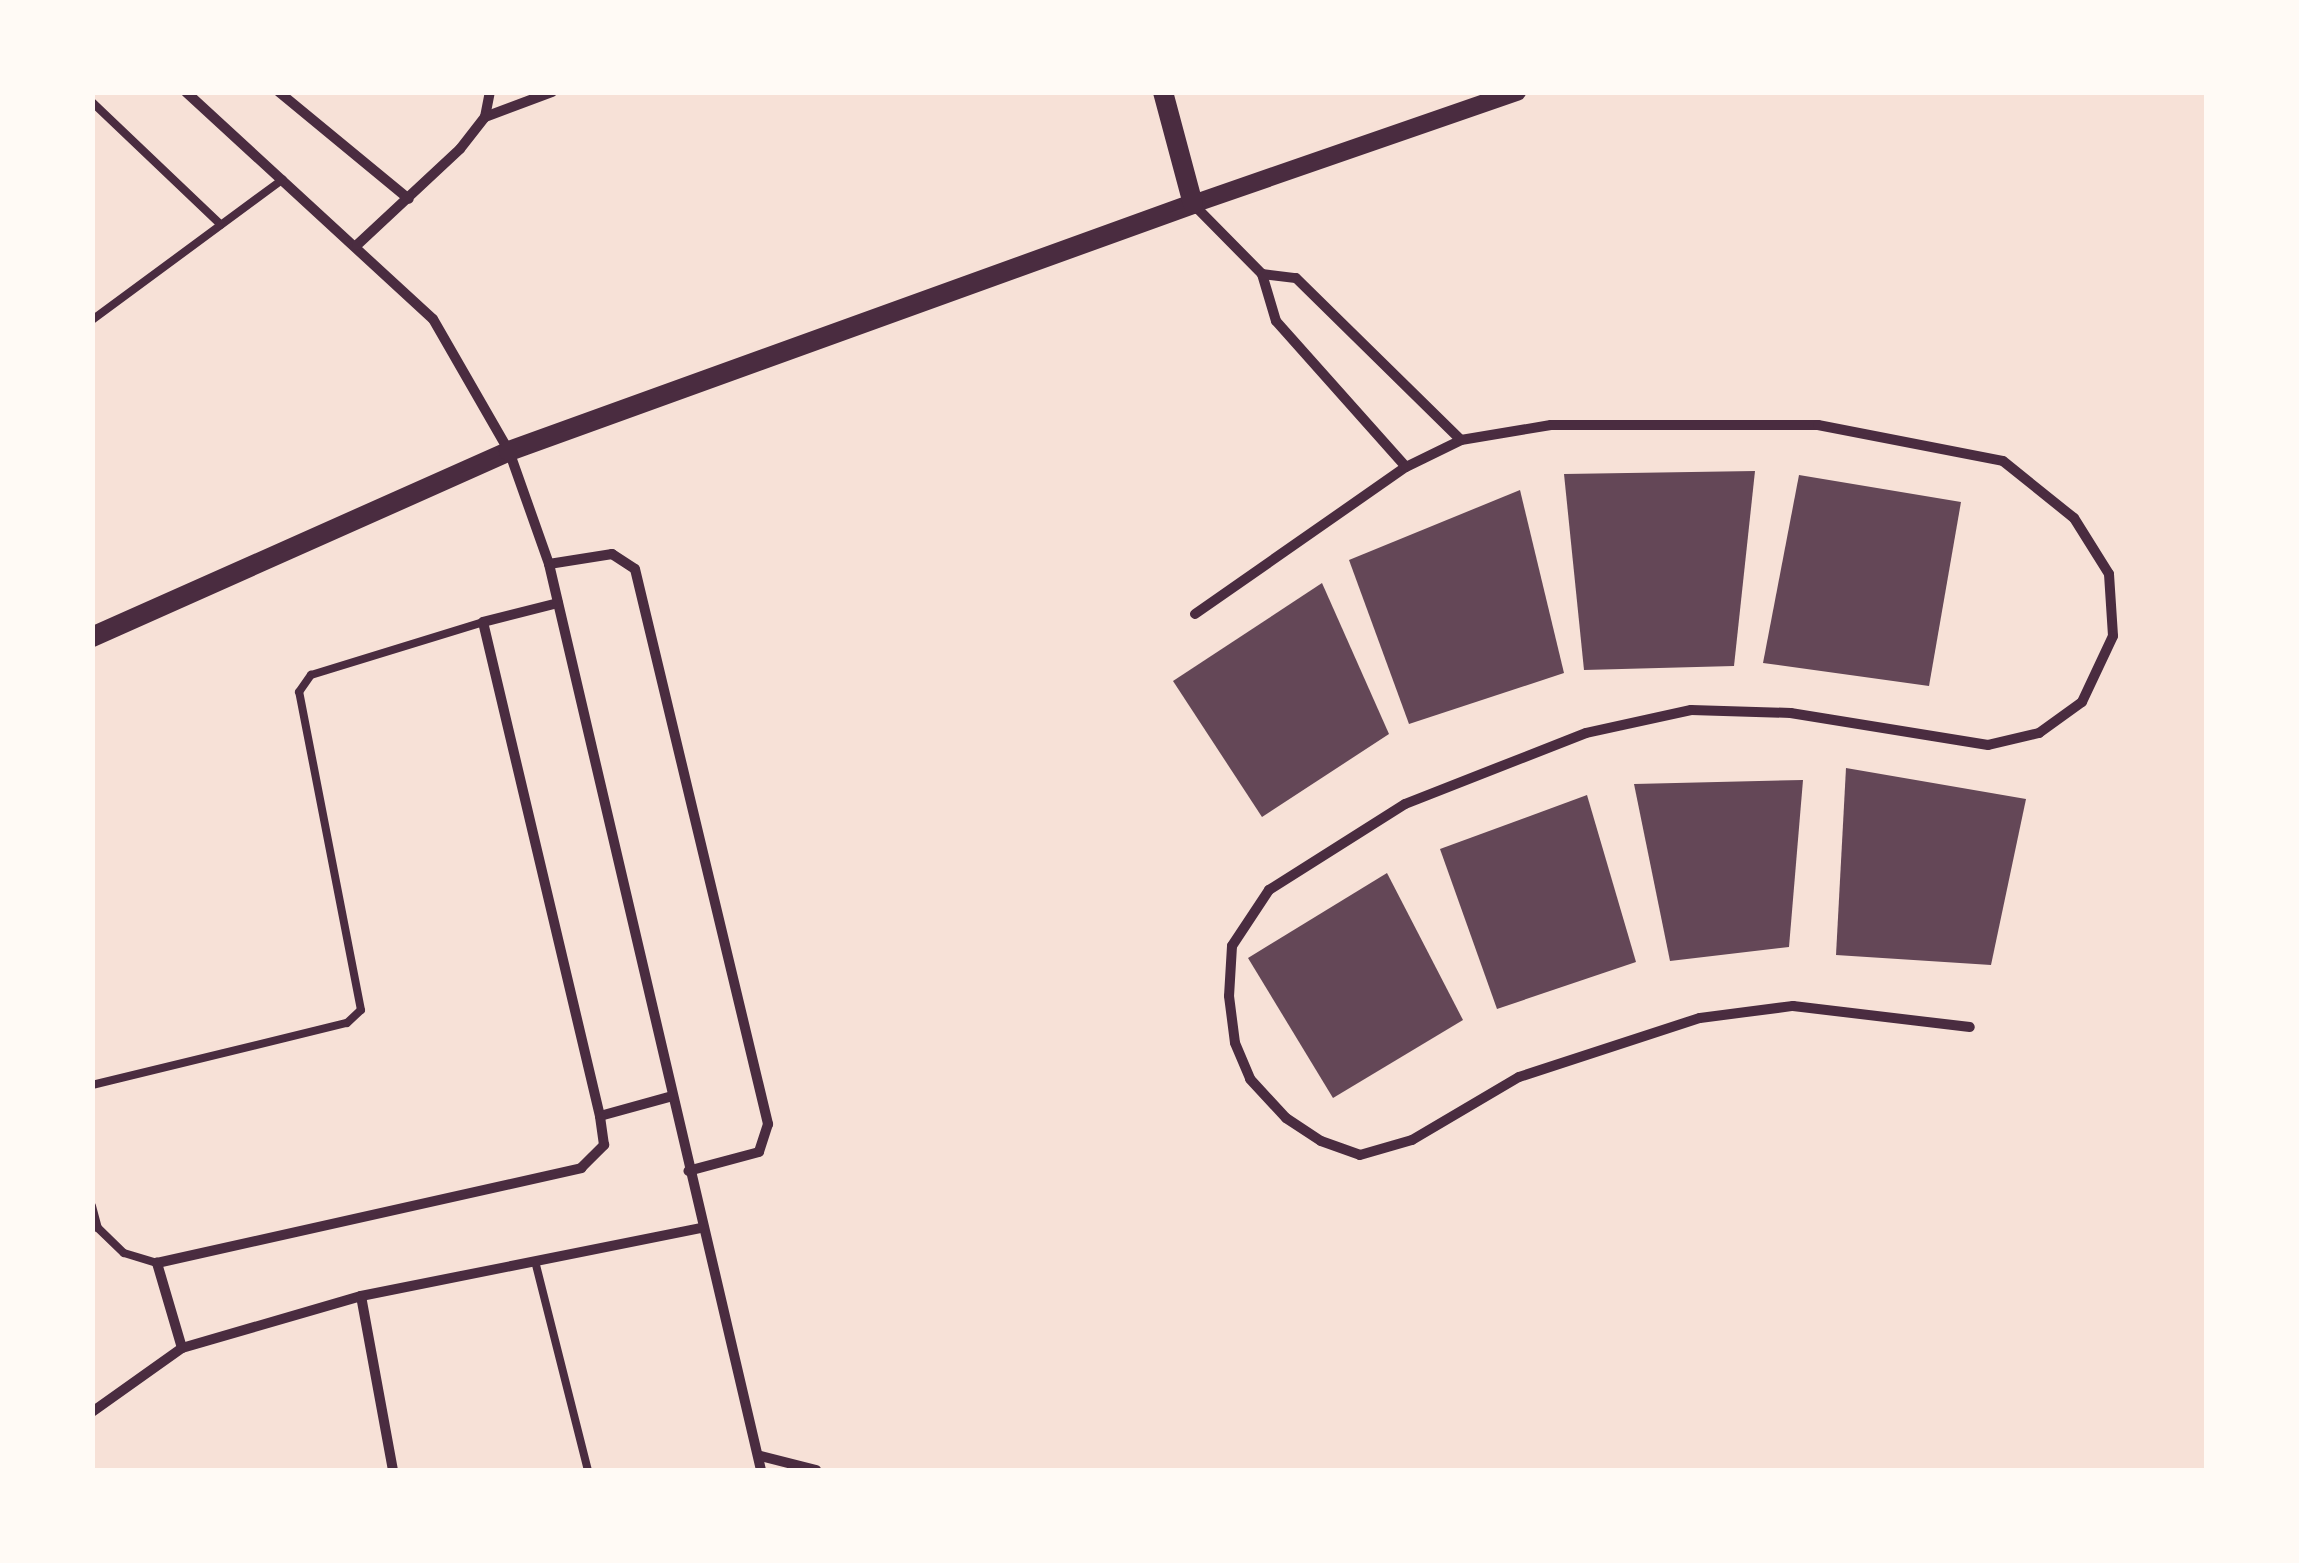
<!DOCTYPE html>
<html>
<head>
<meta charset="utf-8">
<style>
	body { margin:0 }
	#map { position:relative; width:2299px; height:1563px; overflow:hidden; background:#f7e1d7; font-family:Poppins,sans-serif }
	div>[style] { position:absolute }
	.building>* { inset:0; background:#644757 }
	.service>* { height:8px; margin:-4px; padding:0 4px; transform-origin:4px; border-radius:4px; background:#4a2c40 }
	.minor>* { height:10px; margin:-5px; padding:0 5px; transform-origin:5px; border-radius:5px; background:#4a2c40 }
	.tertiary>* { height:18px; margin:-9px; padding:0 9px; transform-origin:9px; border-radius:9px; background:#4a2c40 }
	.secondary>* { height:20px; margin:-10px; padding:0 10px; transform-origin:10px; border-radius:10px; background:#4a2c40 }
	span { translate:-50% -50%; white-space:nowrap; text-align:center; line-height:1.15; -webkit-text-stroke:10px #fffaf5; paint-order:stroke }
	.frame { position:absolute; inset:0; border:95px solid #fffaf5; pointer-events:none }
</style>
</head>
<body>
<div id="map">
	<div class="building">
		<i style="clip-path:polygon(1755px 471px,1734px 666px,1584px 670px,1564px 474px)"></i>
		<i style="clip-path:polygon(1799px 475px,1961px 502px,1929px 686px,1763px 663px)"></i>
		<i style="clip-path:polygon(1520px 490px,1564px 673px,1409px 724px,1349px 560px)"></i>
		<i style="clip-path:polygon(1322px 583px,1389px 734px,1262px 817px,1173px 681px)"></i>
		<i style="clip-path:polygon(1846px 768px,2026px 799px,1991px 965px,1836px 955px)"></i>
		<i style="clip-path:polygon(1803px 780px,1789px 947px,1670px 961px,1634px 784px)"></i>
		<i style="clip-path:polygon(1587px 795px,1636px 962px,1497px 1009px,1440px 849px)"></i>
		<i style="clip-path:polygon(1387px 873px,1463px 1020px,1333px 1098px,1248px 958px)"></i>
	</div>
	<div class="service">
		<i style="left:92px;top:102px;width:178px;rotate:43.6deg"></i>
		<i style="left:92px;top:320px;width:237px;rotate:-36.4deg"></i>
		<i style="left:92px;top:1085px;width:262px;rotate:-13.7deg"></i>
		<i style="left:347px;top:1023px;width:19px;rotate:-43deg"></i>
		<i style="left:361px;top:1010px;width:324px;rotate:-101deg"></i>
		<i style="left:299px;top:692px;width:21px;rotate:-55deg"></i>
		<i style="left:311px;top:675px;width:180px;rotate:-17.1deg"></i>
		<i style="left:92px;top:1206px;width:23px;rotate:75deg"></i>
		<i style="left:98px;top:1228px;width:36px;rotate:44deg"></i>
		<i style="left:124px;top:1253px;width:34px;rotate:17deg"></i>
		<i style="left:535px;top:1261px;width:216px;rotate:75.8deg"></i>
	</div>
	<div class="minor">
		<i style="left:186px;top:92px;width:335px;rotate:42.6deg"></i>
		<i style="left:433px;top:319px;width:152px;rotate:60.1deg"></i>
		<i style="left:509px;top:451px;width:120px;rotate:70.5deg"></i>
		<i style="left:549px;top:564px;width:930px;rotate:76.83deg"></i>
		<i style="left:279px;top:92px;width:168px;rotate:39.5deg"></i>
		<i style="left:485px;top:117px;width:25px;rotate:-79deg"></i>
		<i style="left:1193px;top:204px;width:98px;rotate:45.4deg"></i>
		<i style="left:1262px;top:274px;width:49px;rotate:73.4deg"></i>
		<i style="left:1276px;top:321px;width:195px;rotate:48.3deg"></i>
		<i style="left:357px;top:245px;width:141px;rotate:-43deg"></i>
		<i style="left:460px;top:149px;width:41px;rotate:-52deg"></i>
		<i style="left:485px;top:117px;width:72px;rotate:-20.5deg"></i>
		<i style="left:1262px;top:274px;width:34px;rotate:7deg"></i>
		<i style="left:1296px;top:278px;width:231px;rotate:44.5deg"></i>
		<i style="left:549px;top:564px;width:64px;rotate:-9deg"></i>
		<i style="left:612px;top:554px;width:27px;rotate:33deg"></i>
		<i style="left:635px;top:569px;width:571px;rotate:76.52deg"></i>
		<i style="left:768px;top:1124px;width:29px;rotate:108deg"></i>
		<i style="left:759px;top:1152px;width:73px;rotate:165deg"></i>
		<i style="left:558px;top:603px;width:77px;rotate:165.8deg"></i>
		<i style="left:483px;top:622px;width:508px;rotate:76.68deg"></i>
		<i style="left:600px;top:1116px;width:72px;rotate:-15.4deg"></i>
		<i style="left:1195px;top:614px;width:257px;rotate:-34.9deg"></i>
		<i style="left:1406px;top:467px;width:61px;rotate:-26.1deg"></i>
		<i style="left:1461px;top:440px;width:91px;rotate:-9.5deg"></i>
		<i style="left:1551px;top:425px;width:267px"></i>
		<i style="left:1818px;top:425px;width:188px;rotate:11deg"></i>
		<i style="left:2003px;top:461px;width:91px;rotate:38.8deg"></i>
		<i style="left:2074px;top:518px;width:66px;rotate:58deg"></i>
		<i style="left:2109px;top:574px;width:62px;rotate:86.3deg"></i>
		<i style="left:2113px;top:636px;width:73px;rotate:115.2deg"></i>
		<i style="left:2082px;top:702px;width:53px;rotate:144.2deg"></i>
		<i style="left:2039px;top:733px;width:52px;rotate:166.8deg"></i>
		<i style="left:1988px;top:745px;width:200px;rotate:-170.8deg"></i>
		<i style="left:1791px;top:713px;width:100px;rotate:-178.3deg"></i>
		<i style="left:1691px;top:710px;width:107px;rotate:167.6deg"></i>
		<i style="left:1586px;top:733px;width:194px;rotate:158.6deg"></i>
		<i style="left:1405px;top:804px;width:161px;rotate:147.7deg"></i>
		<i style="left:1269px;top:890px;width:67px;rotate:123.5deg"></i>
		<i style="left:1232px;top:946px;width:50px;rotate:93.4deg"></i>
		<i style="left:1229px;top:996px;width:47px;rotate:82.7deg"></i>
		<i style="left:1235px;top:1043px;width:39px;rotate:67deg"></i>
		<i style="left:1250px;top:1079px;width:53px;rotate:47.3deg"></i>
		<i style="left:1286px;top:1118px;width:42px;rotate:33.3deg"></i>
		<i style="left:1321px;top:1141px;width:41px;rotate:19.7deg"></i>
		<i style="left:1360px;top:1155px;width:54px;rotate:-16.1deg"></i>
		<i style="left:1412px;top:1140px;width:124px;rotate:-30.5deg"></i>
		<i style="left:1519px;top:1077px;width:190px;rotate:-18.1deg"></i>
		<i style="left:1700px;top:1018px;width:94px;rotate:-7.4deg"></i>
		<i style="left:1793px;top:1006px;width:178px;rotate:6.8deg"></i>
		<i style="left:361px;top:1296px;width:177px;rotate:79.6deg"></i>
		<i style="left:182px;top:1348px;width:89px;rotate:-106.4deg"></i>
		<i style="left:157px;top:1263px;width:435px;rotate:-12.6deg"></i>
		<i style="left:581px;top:1168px;width:33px;rotate:-45deg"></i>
		<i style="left:604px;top:1145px;width:29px;rotate:-98deg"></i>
		<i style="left:92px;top:1412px;width:110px;rotate:-35.4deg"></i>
		<i style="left:182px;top:1348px;width:186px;rotate:-16.2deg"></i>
		<i style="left:361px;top:1296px;width:346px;rotate:-11.3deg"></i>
		<i style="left:761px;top:1456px;width:57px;rotate:14.3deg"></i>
	</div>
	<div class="tertiary">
		<i style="left:1193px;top:204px;width:343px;rotate:-19.1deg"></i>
	</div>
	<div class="secondary">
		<i style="left:92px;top:637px;width:457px;rotate:-24deg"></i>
		<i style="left:509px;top:451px;width:727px;rotate:-19.86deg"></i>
		<i style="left:1193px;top:204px;width:116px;rotate:-105deg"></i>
	</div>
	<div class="frame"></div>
</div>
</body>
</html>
